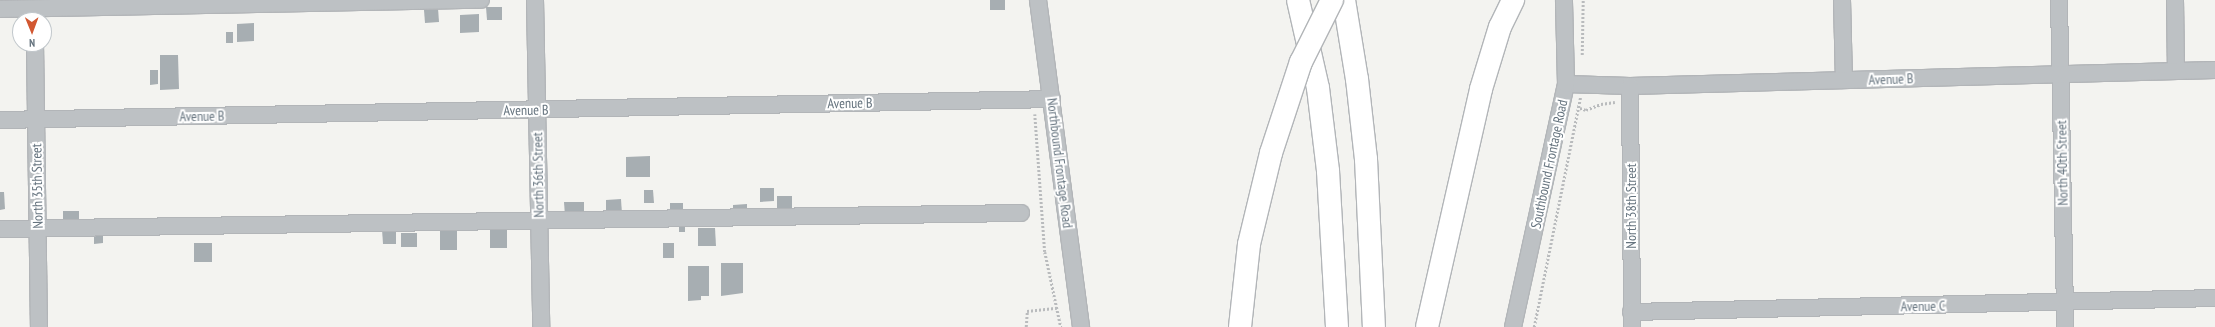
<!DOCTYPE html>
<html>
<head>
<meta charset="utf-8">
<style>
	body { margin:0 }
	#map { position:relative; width:2215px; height:327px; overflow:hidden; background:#f3f3f0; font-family:"PT Sans Narrow",sans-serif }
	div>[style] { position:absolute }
	.building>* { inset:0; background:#a7aeb2 }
	.path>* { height:2.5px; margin-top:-1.25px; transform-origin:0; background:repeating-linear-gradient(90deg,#b9bbbd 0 2px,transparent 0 4px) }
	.roads { filter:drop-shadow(1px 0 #b2b5b8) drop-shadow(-1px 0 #b2b5b8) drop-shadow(0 1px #b2b5b8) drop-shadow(0 -1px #b2b5b8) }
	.minor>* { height:16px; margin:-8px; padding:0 8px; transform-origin:8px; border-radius:8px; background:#bdc1c4 }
	.highway>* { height:22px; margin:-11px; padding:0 11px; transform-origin:11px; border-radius:11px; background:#fff }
	.bridges { filter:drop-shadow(1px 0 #b2b5b8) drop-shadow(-1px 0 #b2b5b8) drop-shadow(0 1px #b2b5b8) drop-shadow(0 -1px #b2b5b8) }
	.highway-bridge>* { height:22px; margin:-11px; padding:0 11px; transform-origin:11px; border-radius:11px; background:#fff }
	span { translate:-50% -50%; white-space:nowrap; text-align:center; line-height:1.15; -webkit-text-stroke:4px #fff; paint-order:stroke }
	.street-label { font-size:14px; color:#65737e }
	.north { position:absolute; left:12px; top:12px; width:40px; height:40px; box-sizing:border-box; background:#fff; border:1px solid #c1c7cb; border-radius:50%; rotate:179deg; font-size:11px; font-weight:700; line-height:16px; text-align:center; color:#65737e }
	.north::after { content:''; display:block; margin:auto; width:14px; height:18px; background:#d25731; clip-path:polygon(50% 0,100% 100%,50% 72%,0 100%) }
</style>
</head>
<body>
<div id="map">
	<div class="building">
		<i style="clip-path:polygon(990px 0,1005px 0,1005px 10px,990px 10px)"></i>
		<i style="clip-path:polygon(486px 7px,502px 7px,502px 20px,487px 20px)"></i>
		<i style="clip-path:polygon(438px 8px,439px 22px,425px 23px,424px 10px)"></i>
		<i style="clip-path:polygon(479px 14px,479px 32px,460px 33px,460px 15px)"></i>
		<i style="clip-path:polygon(254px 23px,254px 41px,237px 42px,237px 24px)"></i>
		<i style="clip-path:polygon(226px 32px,233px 32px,233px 43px,226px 43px)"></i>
		<i style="clip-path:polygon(160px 55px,178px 55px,179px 89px,160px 90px)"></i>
		<i style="clip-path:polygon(150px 70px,158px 70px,158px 84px,150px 85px)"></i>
		<i style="clip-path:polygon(650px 156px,650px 177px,626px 177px,626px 157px)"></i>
		<i style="clip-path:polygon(760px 188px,774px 188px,774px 201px,760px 202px)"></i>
		<i style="clip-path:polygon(644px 190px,653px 190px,654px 203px,644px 203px)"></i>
		<i style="clip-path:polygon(0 192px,4px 192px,5px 209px,0 210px)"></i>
		<i style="clip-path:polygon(777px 196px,792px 196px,792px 212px,777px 212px)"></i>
		<i style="clip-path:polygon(621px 199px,622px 214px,606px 214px,606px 200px)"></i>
		<i style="clip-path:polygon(564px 202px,584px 202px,584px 216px,565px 216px)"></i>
		<i style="clip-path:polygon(670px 203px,683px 203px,683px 213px,670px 213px)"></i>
		<i style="clip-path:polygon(747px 204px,747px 214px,733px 214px,733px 205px)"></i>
		<i style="clip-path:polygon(63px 211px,79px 211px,79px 227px,63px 227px)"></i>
		<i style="clip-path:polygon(679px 227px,685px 227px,685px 232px,679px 232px)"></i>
		<i style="clip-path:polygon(698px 228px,715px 228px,716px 246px,698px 246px)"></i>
		<i style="clip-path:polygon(382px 229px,396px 229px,396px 244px,383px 244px)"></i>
		<i style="clip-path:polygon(490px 230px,507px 230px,507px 248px,490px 248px)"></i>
		<i style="clip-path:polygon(440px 231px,457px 231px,457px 250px,440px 250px)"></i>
		<i style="clip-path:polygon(401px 233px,417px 233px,417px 247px,401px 247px)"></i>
		<i style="clip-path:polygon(94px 236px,103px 236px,103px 243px,94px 244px)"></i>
		<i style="clip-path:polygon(194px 243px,212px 243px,212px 262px,194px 262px)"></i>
		<i style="clip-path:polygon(663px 243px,674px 243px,674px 258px,663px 258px)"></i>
		<i style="clip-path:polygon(721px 263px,743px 263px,743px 293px,721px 296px)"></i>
		<i style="clip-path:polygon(688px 266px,709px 266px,709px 296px,701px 296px,701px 300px,688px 301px)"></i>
	</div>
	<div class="path">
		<i style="left:1582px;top:55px;width:55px;rotate:-89deg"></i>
		<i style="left:1580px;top:108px;width:6px;rotate:18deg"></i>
		<i style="left:1586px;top:110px;width:16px;rotate:-22deg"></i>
		<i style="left:1601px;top:104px;width:14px;rotate:-8deg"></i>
		<i style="left:1035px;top:114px;width:138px;rotate:85.9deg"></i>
		<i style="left:1045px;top:252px;width:77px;rotate:78deg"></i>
		<i style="left:1026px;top:327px;width:16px;rotate:-86deg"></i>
		<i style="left:1027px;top:311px;width:30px;rotate:-6deg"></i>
		<i style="left:1534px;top:327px;width:234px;rotate:-78.6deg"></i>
	</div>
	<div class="roads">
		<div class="minor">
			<i style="left:535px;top:0;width:327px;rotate:88.9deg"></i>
			<i style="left:1038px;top:0;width:330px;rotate:82.5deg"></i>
			<i style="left:1842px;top:0;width:80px;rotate:88.6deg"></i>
			<i style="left:2059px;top:0;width:327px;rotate:88.9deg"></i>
			<i style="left:2175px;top:0;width:71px;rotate:89.2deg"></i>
			<i style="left:0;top:9px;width:481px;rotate:-1.1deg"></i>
			<i style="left:35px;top:44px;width:283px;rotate:89.2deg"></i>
			<i style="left:1566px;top:84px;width:64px;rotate:1.8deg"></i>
			<i style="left:1630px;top:86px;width:585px;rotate:-1.57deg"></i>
			<i style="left:1630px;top:86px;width:241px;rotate:89.5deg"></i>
			<i style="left:0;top:120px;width:1052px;rotate:-1.14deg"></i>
			<i style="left:0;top:229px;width:1021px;rotate:-0.9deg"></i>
			<i style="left:1631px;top:312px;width:584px;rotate:-1.37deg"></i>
			<i style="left:1513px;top:327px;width:249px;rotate:-77.7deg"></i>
			<i style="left:1566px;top:84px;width:84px;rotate:-91.4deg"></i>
		</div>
		<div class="highway">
			<i style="left:1298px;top:0;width:90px;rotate:77.2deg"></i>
			<i style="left:1318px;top:88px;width:84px;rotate:83.1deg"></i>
			<i style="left:1328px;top:171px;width:156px;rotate:86.7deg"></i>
			<i style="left:1344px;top:0;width:80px;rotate:80.7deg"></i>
			<i style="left:1357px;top:79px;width:81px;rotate:83.6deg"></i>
			<i style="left:1366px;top:159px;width:168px;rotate:87.3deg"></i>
			<i style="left:1427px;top:327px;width:244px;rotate:-77.2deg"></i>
			<i style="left:1481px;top:89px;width:65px;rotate:-73deg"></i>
			<i style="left:1500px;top:27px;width:30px;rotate:-64deg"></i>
		</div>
	</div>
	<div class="bridges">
		<div class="highway-bridge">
			<i style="left:1240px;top:327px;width:83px;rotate:-83.8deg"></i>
			<i style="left:1249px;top:244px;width:94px;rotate:-76.4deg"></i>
			<i style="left:1271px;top:153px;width:96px;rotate:-71.8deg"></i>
			<i style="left:1301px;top:62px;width:69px;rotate:-63.4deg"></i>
		</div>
	</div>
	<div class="street-label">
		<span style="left:1891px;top:79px;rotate:-2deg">Avenue B</span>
		<span style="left:850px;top:103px;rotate:-1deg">Avenue B</span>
		<span style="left:526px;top:110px;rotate:-1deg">Avenue B</span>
		<span style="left:202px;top:116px;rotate:-1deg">Avenue B</span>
		<span style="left:1060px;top:163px;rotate:83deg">Northbound Frontage Road</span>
		<span style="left:2062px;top:163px;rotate:-91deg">North 40th Street</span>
		<span style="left:1549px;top:164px;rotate:-78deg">Southbound Frontage Road</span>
		<span style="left:538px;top:175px;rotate:-91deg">North 36th Street</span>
		<span style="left:37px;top:186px;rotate:-91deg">North 35th Street</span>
		<span style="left:1631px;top:206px;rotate:-90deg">North 38th Street</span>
		<span style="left:1923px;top:306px;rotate:-1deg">Avenue C</span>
	</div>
	<div class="north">N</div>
</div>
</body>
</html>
